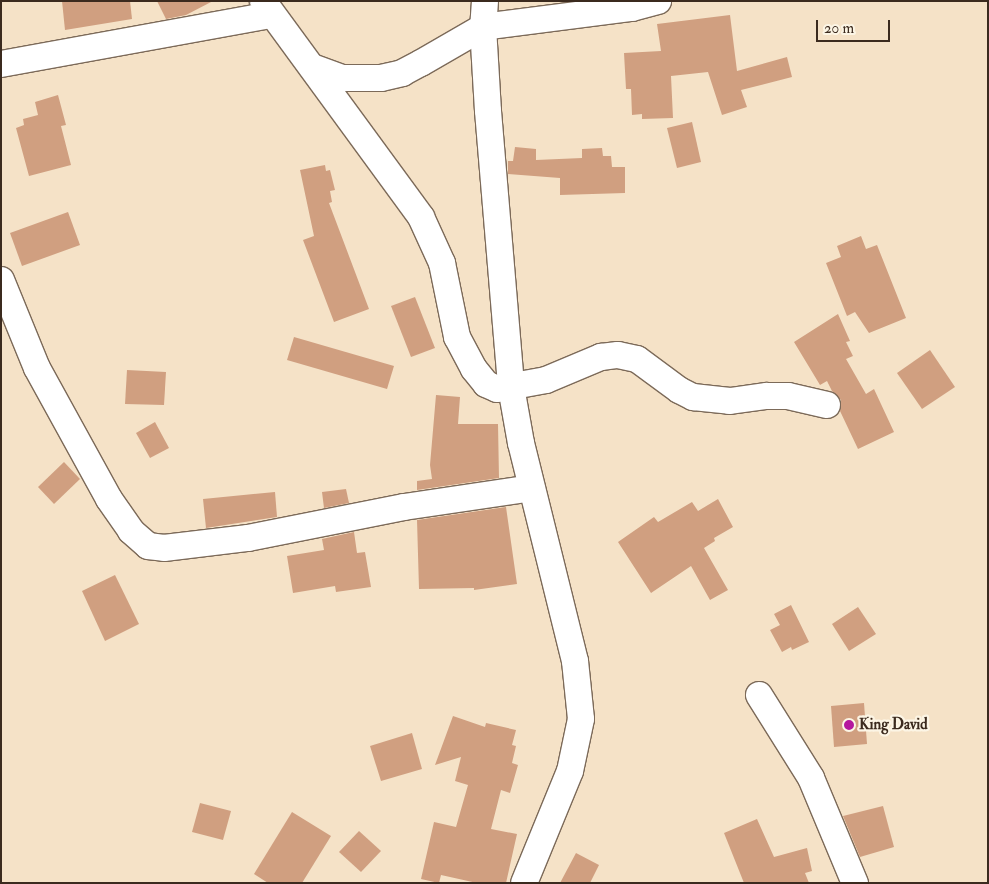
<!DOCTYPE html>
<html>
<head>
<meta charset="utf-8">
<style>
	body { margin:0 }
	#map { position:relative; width:989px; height:884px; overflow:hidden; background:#f5e2c7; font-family:"IM FELL Double Pica",serif }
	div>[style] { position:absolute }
	.building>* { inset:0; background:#d09f80 }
	.roads { filter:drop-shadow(1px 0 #7c6a59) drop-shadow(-1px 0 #7c6a59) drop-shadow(0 1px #7c6a59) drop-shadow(0 -1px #7c6a59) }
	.minor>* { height:26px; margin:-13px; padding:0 13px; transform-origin:13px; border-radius:13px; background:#fff }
	.dots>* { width:14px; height:14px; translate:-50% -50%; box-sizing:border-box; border:2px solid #fcf5e5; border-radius:50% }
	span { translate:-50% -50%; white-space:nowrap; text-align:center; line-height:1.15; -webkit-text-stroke:4.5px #fcf5e5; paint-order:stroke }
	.poi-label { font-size:15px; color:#3b2a1e; font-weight:700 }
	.left { translate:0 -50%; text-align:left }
	.frame { position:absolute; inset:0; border:2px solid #3b2a1e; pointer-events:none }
	.scale { position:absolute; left:816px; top:20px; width:74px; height:22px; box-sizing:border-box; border:2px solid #3b2a1e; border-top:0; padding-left:6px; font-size:15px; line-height:18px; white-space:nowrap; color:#3b2a1e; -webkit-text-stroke:4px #fcf5e5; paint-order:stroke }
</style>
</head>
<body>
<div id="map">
	<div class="building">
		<i style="clip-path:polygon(62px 1px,130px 1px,132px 19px,65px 30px)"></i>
		<i style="clip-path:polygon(157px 1px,213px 1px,186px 15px,166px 19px)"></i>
		<i style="clip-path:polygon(730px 15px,737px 71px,787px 57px,792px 77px,741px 90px,747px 107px,722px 115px,708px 72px,671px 76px,673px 118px,642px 119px,642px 114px,632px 115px,631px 89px,626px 89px,624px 53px,661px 51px,657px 24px)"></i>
		<i style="clip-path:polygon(58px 95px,66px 125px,61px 126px,71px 165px,29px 176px,16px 128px,24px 125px,23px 119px,38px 115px,35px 102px)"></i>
		<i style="clip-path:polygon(692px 122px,701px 162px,677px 168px,667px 128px)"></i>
		<i style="clip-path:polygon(515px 147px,536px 149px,536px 160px,582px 158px,582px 149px,602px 148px,603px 156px,611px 156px,612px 167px,625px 167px,625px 193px,560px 195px,560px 178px,508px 174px,508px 161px,513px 161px)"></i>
		<i style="clip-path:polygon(325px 165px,326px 171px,330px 170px,335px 190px,330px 191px,332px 202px,329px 203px,369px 309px,334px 322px,303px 240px,314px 236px,300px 170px)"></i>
		<i style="clip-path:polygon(68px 212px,80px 245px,22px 266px,10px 233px)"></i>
		<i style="clip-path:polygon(861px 236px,866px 249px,877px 245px,906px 318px,869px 333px,855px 312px,847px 316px,826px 263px,841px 257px,837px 246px)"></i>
		<i style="clip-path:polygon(415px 297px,435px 348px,411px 357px,391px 306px)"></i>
		<i style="clip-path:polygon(838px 314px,850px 341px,846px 342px,853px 356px,846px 359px,866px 394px,874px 389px,894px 432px,858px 449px,840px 411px,841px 400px,832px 391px,827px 381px,820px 385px,794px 342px)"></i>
		<i style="clip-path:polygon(294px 337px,394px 366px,387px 389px,287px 360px)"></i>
		<i style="clip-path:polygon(930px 350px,955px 387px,922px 409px,897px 373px)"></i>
		<i style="clip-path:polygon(127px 370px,166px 372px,164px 405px,125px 404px)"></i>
		<i style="clip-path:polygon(436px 395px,460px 397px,458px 424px,498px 424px,499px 478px,417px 490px,417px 481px,432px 479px,430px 465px)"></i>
		<i style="clip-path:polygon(155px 422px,169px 448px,150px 458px,136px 433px)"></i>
		<i style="clip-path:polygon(64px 462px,80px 479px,54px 504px,38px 487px)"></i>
		<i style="clip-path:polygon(346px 489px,349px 503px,324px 508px,322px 492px)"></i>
		<i style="clip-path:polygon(275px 492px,277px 517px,206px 528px,203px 499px)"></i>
		<i style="clip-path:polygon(718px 499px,733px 527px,714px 538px,715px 541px,704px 548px,728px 590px,710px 600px,691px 566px,651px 593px,618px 542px,654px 517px,658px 522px,692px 502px,698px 511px)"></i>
		<i style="clip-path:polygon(506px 507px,517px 584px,474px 590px,474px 588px,419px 589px,417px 520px)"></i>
		<i style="clip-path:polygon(354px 532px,357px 553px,365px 552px,371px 587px,336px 592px,335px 586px,293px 593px,287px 556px,324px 550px,322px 539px)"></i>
		<i style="clip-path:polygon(115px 575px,139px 624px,105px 641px,82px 591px)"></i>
		<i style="clip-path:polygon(791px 605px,809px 642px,792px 650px,791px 647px,782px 652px,770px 630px,780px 625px,774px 614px)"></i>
		<i style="clip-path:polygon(858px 607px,876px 634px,849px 651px,832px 624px)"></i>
		<i style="clip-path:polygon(864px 703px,867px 744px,834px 747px,831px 706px)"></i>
		<i style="clip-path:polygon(453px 716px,485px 727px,486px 723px,516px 730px,512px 745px,516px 746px,512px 763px,518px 765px,510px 793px,501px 790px,491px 829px,517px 834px,506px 883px,477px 883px,441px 875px,439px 883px,421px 879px,434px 822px,456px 827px,468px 785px,455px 781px,461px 757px,435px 765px)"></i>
		<i style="clip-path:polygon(412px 733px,422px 769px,381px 781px,370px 746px)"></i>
		<i style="clip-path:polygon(200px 803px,231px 811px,223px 840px,192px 832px)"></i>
		<i style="clip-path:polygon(883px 806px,894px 847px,860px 857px,843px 816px)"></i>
		<i style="clip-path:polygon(292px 812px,331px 836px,302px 883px,268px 883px,254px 874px)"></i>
		<i style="clip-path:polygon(757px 819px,774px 857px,807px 848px,812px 871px,805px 873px,809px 883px,744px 883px,724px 833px)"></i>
		<i style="clip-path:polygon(359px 831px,381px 851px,361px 872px,339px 852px)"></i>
		<i style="clip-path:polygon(576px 853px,599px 865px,590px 883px,560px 883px)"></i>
	</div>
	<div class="roads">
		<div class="minor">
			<i style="left:263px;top:1px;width:268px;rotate:53.8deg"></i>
			<i style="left:421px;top:217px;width:51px;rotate:65.5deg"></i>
			<i style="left:442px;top:263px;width:76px;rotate:78.5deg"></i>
			<i style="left:457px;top:337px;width:36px;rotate:62deg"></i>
			<i style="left:474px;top:369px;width:19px;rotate:51deg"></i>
			<i style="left:486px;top:384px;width:12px;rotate:24deg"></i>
			<i style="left:497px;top:389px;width:50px;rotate:-10.4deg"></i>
			<i style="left:546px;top:380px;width:60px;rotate:-22.7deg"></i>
			<i style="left:601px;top:357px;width:17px;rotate:-7deg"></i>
			<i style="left:618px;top:355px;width:19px;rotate:12deg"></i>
			<i style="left:637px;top:359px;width:52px;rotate:36.4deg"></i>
			<i style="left:679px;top:390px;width:16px;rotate:27deg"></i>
			<i style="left:693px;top:397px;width:37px;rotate:6deg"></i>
			<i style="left:730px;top:401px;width:37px;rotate:-8deg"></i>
			<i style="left:767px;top:396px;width:21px"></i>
			<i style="left:788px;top:396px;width:40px;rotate:13deg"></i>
			<i style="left:485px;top:1px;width:26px;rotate:94deg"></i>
			<i style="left:483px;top:27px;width:84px;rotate:86.6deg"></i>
			<i style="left:488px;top:111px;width:277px;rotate:85.2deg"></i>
			<i style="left:511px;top:387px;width:57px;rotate:79.9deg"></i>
			<i style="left:521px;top:443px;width:225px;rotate:76.1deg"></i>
			<i style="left:575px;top:661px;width:58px;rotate:84.1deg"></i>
			<i style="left:581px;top:719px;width:53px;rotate:101.9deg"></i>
			<i style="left:570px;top:771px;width:121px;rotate:112.3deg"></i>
			<i style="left:1px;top:64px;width:274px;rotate:-10.3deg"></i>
			<i style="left:312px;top:67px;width:32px;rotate:20deg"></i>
			<i style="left:342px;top:78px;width:39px"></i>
			<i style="left:381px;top:78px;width:22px;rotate:-13deg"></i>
			<i style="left:402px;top:73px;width:21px;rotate:-28deg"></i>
			<i style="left:421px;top:63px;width:72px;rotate:-30.1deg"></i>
			<i style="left:483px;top:27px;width:150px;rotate:-7.3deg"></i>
			<i style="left:632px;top:8px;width:27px;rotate:-15deg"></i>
			<i style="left:1px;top:280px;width:95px;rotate:67.8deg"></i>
			<i style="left:37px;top:368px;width:149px;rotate:61.2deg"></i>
			<i style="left:109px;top:499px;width:39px;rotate:55deg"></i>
			<i style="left:131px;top:531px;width:23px;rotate:41deg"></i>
			<i style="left:148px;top:546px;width:16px;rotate:7deg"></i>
			<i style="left:164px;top:548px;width:85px;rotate:-6.8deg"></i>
			<i style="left:248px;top:538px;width:159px;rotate:-11.2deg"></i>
			<i style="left:404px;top:507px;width:129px;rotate:-8.4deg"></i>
			<i style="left:759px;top:695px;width:98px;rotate:57.9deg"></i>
			<i style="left:811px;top:778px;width:114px;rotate:67.3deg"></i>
		</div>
	</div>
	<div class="dots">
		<i style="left:849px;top:725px;background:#b5179e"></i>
	</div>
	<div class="poi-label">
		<span class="left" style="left:859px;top:725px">King David</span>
	</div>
	<div class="frame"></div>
	<div class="scale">20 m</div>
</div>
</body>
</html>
